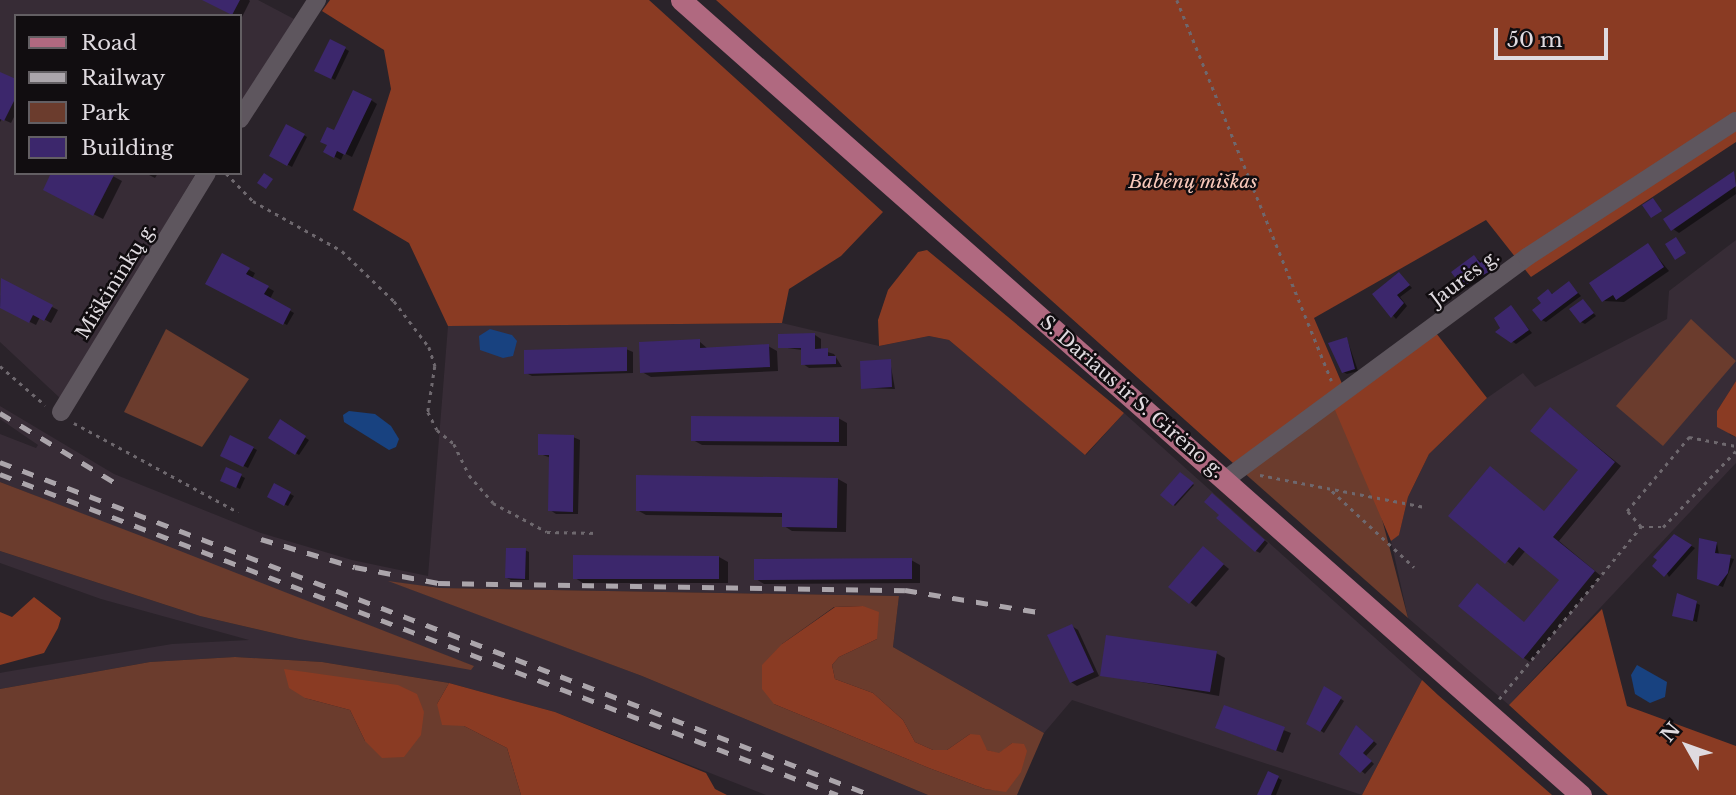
<!DOCTYPE html>
<html>
<head>
<meta charset="utf-8">
<style>
	body { margin:0 }
	#map { position:relative; width:1736px; height:795px; overflow:hidden; background:#2a232a; font-family:"Libre Baskerville",serif }
	div>[style] { position:absolute }
	.built>* { inset:0; background:#372c36 }
	.green>* { inset:0; background:#6b3c2d }
	.forest>* { inset:0; background:#8a3b23 }
	.water>* { inset:0; background:#184280 }
	.shadow>* { inset:0; background:#0007 }
	.building>* { inset:0; background:#3c276c }
	.path>* { height:2.5px; margin-top:-1.25px; transform-origin:0; background:repeating-linear-gradient(90deg,#6e686e 0 3.5px,transparent 0 8.5px) }
	.street>* { height:18px; margin:-9px; padding:0 9px; transform-origin:9px; border-radius:9px; background:#5e565e }
	.primary>* { height:21px; margin:-10.5px; padding:0 10.5px; transform-origin:10.5px; border-radius:10.5px; background:#b06980 }
	.rail>* { height:4.5px; margin-top:-2.25px; transform-origin:0; background:repeating-linear-gradient(90deg,#aba5ab 0 12px,transparent 0 24px) }
	span { translate:-50% -50%; white-space:nowrap; text-align:center; line-height:1.15; -webkit-text-stroke:5px #110d10; paint-order:stroke }
	.park-label { font-size:19px; color:#f8c8ba; font-style:italic }
	.street-label { font-size:19px; color:#dfdadf }
	.legend { position:absolute; left:14px; top:14px; width:228px; height:161px; box-sizing:border-box; background:#110d10; border:2px solid #635f63; margin:0; padding:9px 12px; list-style:none; font-size:21px; color:#dfdadf }
	.legend li { display:flex; align-items:center; gap:14px; height:35px }
	.legend b { width:35px; border:2px solid #635f63 }
	.north { position:absolute; left:1652px; top:711px; width:70px; height:70px; -webkit-text-stroke:5px #110d10; paint-order:stroke; rotate:310deg; font-size:19px; font-weight:700; line-height:28px; text-align:center; color:#dfdadf }
	.north::after { content:''; display:block; margin:auto; width:24px; height:32px; background:#dfdadf; clip-path:polygon(50% 0,100% 100%,50% 72%,0 100%) }
	.scale { position:absolute; left:1494px; top:28px; width:114px; height:32px; box-sizing:border-box; border:4px solid #dfdadf; border-top:0; padding-left:9px; font-size:21px; line-height:24px; white-space:nowrap; color:#dfdadf; -webkit-text-stroke:5px #110d10; paint-order:stroke }
</style>
</head>
<body>
<div id="map">
	<div class="built">
		<i style="clip-path:polygon(0 0,258px 0,294px 19px,240px 104px,240px 16px,16px 16px,16px 173px,196px 173px,61px 399px,0 342px)"></i>
		<i style="clip-path:polygon(1736px 240px,1736px 381px,1717px 411px,1730px 435px,1736px 437px,1736px 463px,1509px 705px,1408px 618px,1391px 541px,1399px 534px,1408px 497px,1429px 454px,1487px 398px,1523px 373px,1535px 387px,1667px 319px,1669px 291px)"></i>
		<i style="clip-path:polygon(782px 323px,879px 346px,929px 336px,949px 340px,1086px 455px,1124px 413px,1422px 680px,1362px 795px,1072px 700px,1044px 733px,893px 647px,899px 596px,440px 588px,392px 582px,642px 676px,928px 795px,766px 795px,555px 712px,449px 683px,322px 662px,235px 657px,150px 662px,0 689px,0 673px,5px 672px,172px 644px,249px 640px,101px 599px,0 563px,0 551px,200px 616px,299px 639px,473px 666px,0 482px,0 434px,36px 448px,38px 445px,0 419px,0 406px,114px 474px,261px 533px,352px 560px,428px 576px,448px 326px)"></i>
	</div>
	<div class="green">
		<i style="clip-path:polygon(1691px 319px,1736px 361px,1663px 446px,1616px 406px)"></i>
		<i style="clip-path:polygon(166px 329px,249px 379px,202px 447px,124px 412px)"></i>
		<i style="clip-path:polygon(1329px 395px,1377px 500px,1408px 618px,1233px 463px)"></i>
		<i style="clip-path:polygon(0 482px,170px 547px,474px 666px,471px 670px,299px 639px,200px 616px,0 551px)"></i>
		<i style="clip-path:polygon(evenodd,388px 581px,440px 588px,899px 596px,893px 647px,1044px 733px,1017px 795px,928px 795px,642px 676px,388px 581px,863px 606px,877px 639px,839px 657px,832px 665px,835px 679px,873px 693px,903px 720px,915px 742px,933px 750px,947px 750px,970px 734px,987px 750px,999px 754px,1012px 743px,1006px 791px,985px 789px,929px 768px,774px 704px,782px 644px,834px 607px,863px 606px)"></i>
		<i style="clip-path:polygon(evenodd,235px 657px,322px 662px,449px 683px,437px 704px,464px 726px,507px 748px,521px 795px,0 795px,0 689px,150px 662px,235px 657px,305px 698px,424px 712px,365px 741px,350px 710px,305px 698px)"></i>
	</div>
	<div class="forest">
		<i style="clip-path:polygon(330px 0,649px 0,883px 212px,841px 256px,789px 289px,782px 323px,448px 326px,409px 243px,353px 210px,391px 89px,384px 50px,322px 11px)"></i>
		<i style="clip-path:polygon(716px 0,1736px 0,1736px 142px,1531px 277px,1486px 220px,1314px 318px,1343px 386px,1436px 333px,1487px 398px,1429px 454px,1408px 497px,1399px 535px,1391px 541px,1329px 396px,1233px 463px)"></i>
		<i style="clip-path:polygon(927px 250px,1124px 413px,1085px 455px,949px 340px,929px 336px,879px 346px,878px 320px,888px 290px,918px 252px)"></i>
		<i style="clip-path:polygon(1736px 381px,1736px 437px,1717px 427px,1717px 411px)"></i>
		<i style="clip-path:polygon(34px 597px,61px 618px,58px 628px,44px 653px,0 665px,0 612px,12px 617px)"></i>
		<i style="clip-path:polygon(863px 606px,879px 612px,877px 639px,839px 657px,832px 665px,835px 679px,873px 693px,903px 720px,915px 742px,933px 750px,947px 750px,970px 734px,980px 735px,987px 750px,999px 753px,1012px 743px,1024px 744px,1027px 751px,1021px 772px,1006px 792px,985px 789px,929px 768px,774px 704px,762px 689px,762px 665px,782px 644px,835px 607px)"></i>
		<i style="clip-path:polygon(1602px 609px,1627px 706px,1736px 746px,1736px 795px,1608px 795px,1509px 705px)"></i>
		<i style="clip-path:polygon(284px 669px,398px 685px,417px 694px,424px 712px,421px 735px,404px 757px,382px 758px,365px 741px,350px 710px,305px 698px,289px 688px)"></i>
		<i style="clip-path:polygon(1422px 680px,1438px 695px,1552px 795px,1362px 795px)"></i>
		<i style="clip-path:polygon(449px 683px,555px 712px,706px 773px,715px 789px,727px 795px,521px 795px,507px 748px,464px 726px,442px 725px,437px 704px)"></i>
	</div>
	<div class="water">
		<i style="clip-path:polygon(490px 329px,512px 335px,517px 341px,513px 356px,503px 358px,480px 350px,479px 336px)"></i>
		<i style="clip-path:polygon(349px 411px,375px 414px,391px 426px,399px 439px,396px 447px,389px 450px,344px 422px,343px 415px)"></i>
		<i style="clip-path:polygon(1637px 665px,1667px 682px,1665px 697px,1650px 703px,1635px 694px,1631px 675px)"></i>
	</div>
	<div class="shadow">
		<i style="clip-path:polygon(205px 0,249px 0,250px 1px,241px 19px)"></i>
		<i style="clip-path:polygon(331px 41px,349px 51px,335px 80px,317px 70px)"></i>
		<i style="clip-path:polygon(0 73px,16px 81px,16px 113px,11px 123px,2px 119px,0 122px)"></i>
		<i style="clip-path:polygon(371px 100px,377px 104px,352px 157px,344px 153px,341px 160px,326px 152px,335px 132px)"></i>
		<i style="clip-path:polygon(287px 126px,307px 137px,292px 167px,271px 155px)"></i>
		<i style="clip-path:polygon(107px 173px,122px 181px,103px 219px,54px 194px)"></i>
		<i style="clip-path:polygon(145px 173px,158px 173px,155px 178px)"></i>
		<i style="clip-path:polygon(1734px 173px,1736px 194px,1679px 233px,1673px 229px)"></i>
		<i style="clip-path:polygon(1648px 246px,1669px 271px,1624px 302px,1604px 301px)"></i>
		<i style="clip-path:polygon(222px 256px,255px 273px,252px 279px,274px 291px,270px 299px,294px 313px,287px 325px,208px 283px)"></i>
		<i style="clip-path:polygon(1474px 257px,1497px 271px,1467px 288px,1463px 286px)"></i>
		<i style="clip-path:polygon(1399px 274px,1412px 288px,1400px 297px,1407px 306px,1396px 319px,1374px 294px)"></i>
		<i style="clip-path:polygon(2px 281px,58px 310px,51px 323px,40px 317px,36px 325px,0 307px)"></i>
		<i style="clip-path:polygon(1569px 283px,1581px 296px,1546px 322px,1542px 320px,1549px 291px,1554px 295px)"></i>
		<i style="clip-path:polygon(1583px 301px,1596px 316px,1585px 324px,1581px 322px)"></i>
		<i style="clip-path:polygon(1511px 308px,1532px 333px,1516px 344px,1498px 332px)"></i>
		<i style="clip-path:polygon(815px 335px,821px 339px,821px 350px,834px 354px,842px 367px,809px 368px,803px 364px,802px 350px,780px 347px)"></i>
		<i style="clip-path:polygon(1347px 339px,1358px 371px,1347px 374px,1343px 372px)"></i>
		<i style="clip-path:polygon(699px 341px,708px 349px,768px 346px,777px 351px,778px 371px,651px 377px,642px 372px)"></i>
		<i style="clip-path:polygon(626px 349px,633px 352px,633px 373px,532px 376px,526px 373px)"></i>
		<i style="clip-path:polygon(890px 361px,895px 389px,863px 388px)"></i>
		<i style="clip-path:polygon(1556px 413px,1621px 466px,1559px 541px,1601px 576px,1530px 662px,1524px 658px,1525px 623px,1561px 580px,1526px 550px,1513px 566px,1451px 516px,1545px 513px,1581px 470px)"></i>
		<i style="clip-path:polygon(838px 418px,847px 423px,847px 446px,702px 445px,693px 440px)"></i>
		<i style="clip-path:polygon(280px 422px,309px 440px,299px 455px,270px 437px)"></i>
		<i style="clip-path:polygon(231px 437px,257px 450px,248px 468px,222px 455px)"></i>
		<i style="clip-path:polygon(573px 437px,580px 440px,578px 514px,556px 514px,550px 510px,551px 458px,540px 454px)"></i>
		<i style="clip-path:polygon(227px 469px,245px 478px,240px 489px,222px 480px)"></i>
		<i style="clip-path:polygon(1181px 474px,1194px 485px,1175px 506px,1163px 495px)"></i>
		<i style="clip-path:polygon(838px 479px,847px 484px,846px 532px,792px 531px,784px 526px,784px 517px,646px 515px,637px 510px)"></i>
		<i style="clip-path:polygon(275px 486px,294px 496px,288px 506px,270px 497px)"></i>
		<i style="clip-path:polygon(1231px 510px,1268px 543px,1260px 553px,1256px 551px)"></i>
		<i style="clip-path:polygon(1674px 536px,1695px 548px,1669px 577px,1659px 560px)"></i>
		<i style="clip-path:polygon(1717px 543px,1719px 555px,1734px 559px,1723px 587px,1703px 580px)"></i>
		<i style="clip-path:polygon(1204px 548px,1229px 569px,1196px 607px,1171px 586px)"></i>
		<i style="clip-path:polygon(525px 550px,529px 552px,529px 580px,511px 580px,507px 578px)"></i>
		<i style="clip-path:polygon(719px 557px,728px 562px,728px 583px,583px 583px,575px 578px)"></i>
		<i style="clip-path:polygon(911px 560px,920px 565px,920px 583px,764px 584px,756px 579px)"></i>
		<i style="clip-path:polygon(1696px 603px,1700px 605px,1697px 622px,1674px 615px)"></i>
		<i style="clip-path:polygon(1072px 626px,1078px 630px,1099px 676px,1077px 686px,1071px 682px)"></i>
		<i style="clip-path:polygon(1216px 653px,1225px 658px,1219px 696px,1102px 675px)"></i>
		<i style="clip-path:polygon(1324px 688px,1344px 701px,1324px 733px,1309px 723px)"></i>
		<i style="clip-path:polygon(1225px 707px,1291px 733px,1283px 753px,1224px 731px)"></i>
		<i style="clip-path:polygon(1360px 729px,1377px 744px,1366px 756px,1374px 764px,1365px 774px,1341px 754px)"></i>
		<i style="clip-path:polygon(1268px 773px,1282px 780px,1276px 795px,1259px 795px)"></i>
	</div>
	<div class="building">
		<i style="clip-path:polygon(202px 0,240px 0,232px 15px)"></i>
		<i style="clip-path:polygon(330px 39px,346px 47px,331px 79px,314px 71px)"></i>
		<i style="clip-path:polygon(0 72px,16px 79px,16px 97px,4px 121px,0 119px)"></i>
		<i style="clip-path:polygon(353px 90px,372px 99px,345px 155px,337px 151px,334px 158px,323px 152px,327px 145px,320px 142px,327px 127px,334px 130px)"></i>
		<i style="clip-path:polygon(286px 124px,305px 134px,287px 166px,269px 156px)"></i>
		<i style="clip-path:polygon(1734px 171px,1736px 186px,1671px 231px,1663px 219px)"></i>
		<i style="clip-path:polygon(51px 173px,111px 173px,114px 175px,93px 216px,43px 190px)"></i>
		<i style="clip-path:polygon(264px 173px,273px 179px,266px 189px,257px 183px)"></i>
		<i style="clip-path:polygon(1653px 198px,1662px 211px,1651px 218px,1642px 205px)"></i>
		<i style="clip-path:polygon(1676px 237px,1686px 253px,1675px 260px,1665px 244px)"></i>
		<i style="clip-path:polygon(1648px 243px,1664px 267px,1616px 300px,1613px 295px,1602px 302px,1589px 283px)"></i>
		<i style="clip-path:polygon(222px 253px,250px 268px,246px 274px,269px 286px,264px 294px,291px 309px,283px 325px,205px 284px)"></i>
		<i style="clip-path:polygon(1474px 255px,1480px 263px,1486px 259px,1494px 269px,1462px 287px,1451px 272px)"></i>
		<i style="clip-path:polygon(1399px 272px,1410px 285px,1397px 295px,1404px 303px,1391px 318px,1372px 294px)"></i>
		<i style="clip-path:polygon(1px 278px,53px 305px,44px 321px,33px 315px,29px 323px,0 308px)"></i>
		<i style="clip-path:polygon(1569px 281px,1578px 293px,1541px 321px,1532px 310px,1541px 303px,1537px 298px,1548px 289px,1552px 294px)"></i>
		<i style="clip-path:polygon(1583px 299px,1594px 313px,1580px 323px,1569px 309px)"></i>
		<i style="clip-path:polygon(1511px 305px,1529px 330px,1511px 343px,1495px 332px,1500px 328px,1494px 318px)"></i>
		<i style="clip-path:polygon(815px 333px,815px 349px,828px 348px,828px 356px,836px 356px,836px 364px,801px 365px,801px 348px,778px 348px,778px 334px)"></i>
		<i style="clip-path:polygon(1347px 337px,1355px 369px,1342px 373px,1328px 343px)"></i>
		<i style="clip-path:polygon(700px 339px,700px 348px,769px 344px,770px 367px,640px 373px,639px 342px)"></i>
		<i style="clip-path:polygon(627px 347px,627px 371px,524px 374px,524px 350px)"></i>
		<i style="clip-path:polygon(891px 359px,892px 387px,861px 389px,860px 361px)"></i>
		<i style="clip-path:polygon(1550px 407px,1615px 462px,1553px 537px,1595px 571px,1523px 659px,1458px 606px,1477px 583px,1524px 622px,1559px 580px,1519px 547px,1505px 564px,1448px 516px,1490px 466px,1544px 511px,1578px 470px,1530px 431px)"></i>
		<i style="clip-path:polygon(691px 416px,839px 417px,839px 442px,691px 441px)"></i>
		<i style="clip-path:polygon(280px 419px,306px 436px,295px 455px,268px 438px)"></i>
		<i style="clip-path:polygon(538px 434px,574px 435px,573px 512px,548px 511px,549px 455px,538px 455px)"></i>
		<i style="clip-path:polygon(230px 435px,254px 447px,243px 467px,220px 456px)"></i>
		<i style="clip-path:polygon(226px 467px,242px 474px,236px 488px,220px 481px)"></i>
		<i style="clip-path:polygon(1180px 472px,1194px 483px,1173px 506px,1160px 495px)"></i>
		<i style="clip-path:polygon(636px 475px,838px 478px,837px 528px,782px 527px,782px 513px,636px 511px)"></i>
		<i style="clip-path:polygon(274px 483px,291px 492px,284px 506px,267px 497px)"></i>
		<i style="clip-path:polygon(1212px 493px,1265px 540px,1255px 552px,1216px 518px,1219px 515px,1204px 502px)"></i>
		<i style="clip-path:polygon(1674px 534px,1692px 545px,1664px 577px,1652px 566px,1657px 560px,1653px 557px)"></i>
		<i style="clip-path:polygon(1699px 538px,1717px 542px,1715px 553px,1731px 555px,1728px 573px,1718px 586px,1697px 579px)"></i>
		<i style="clip-path:polygon(1203px 546px,1224px 564px,1189px 604px,1168px 587px)"></i>
		<i style="clip-path:polygon(506px 548px,526px 548px,525px 579px,505px 578px)"></i>
		<i style="clip-path:polygon(573px 555px,719px 556px,719px 579px,573px 579px)"></i>
		<i style="clip-path:polygon(912px 558px,912px 579px,754px 580px,754px 559px)"></i>
		<i style="clip-path:polygon(1677px 593px,1697px 601px,1693px 621px,1672px 616px)"></i>
		<i style="clip-path:polygon(1072px 624px,1094px 672px,1070px 683px,1047px 635px)"></i>
		<i style="clip-path:polygon(1106px 635px,1217px 651px,1210px 692px,1100px 676px)"></i>
		<i style="clip-path:polygon(1324px 686px,1342px 697px,1320px 732px,1306px 724px)"></i>
		<i style="clip-path:polygon(1224px 705px,1285px 727px,1276px 751px,1215px 728px)"></i>
		<i style="clip-path:polygon(1356px 725px,1374px 741px,1363px 753px,1372px 761px,1360px 773px,1339px 754px)"></i>
		<i style="clip-path:polygon(1268px 771px,1279px 776px,1271px 795px,1257px 795px)"></i>
	</div>
	<div class="path">
		<i style="left:1177px;top:0;width:411px;rotate:67.9deg"></i>
		<i style="left:226px;top:173px;width:39px;rotate:46deg"></i>
		<i style="left:253px;top:201px;width:102px;rotate:29.3deg"></i>
		<i style="left:342px;top:251px;width:72px;rotate:43.9deg"></i>
		<i style="left:394px;top:301px;width:58px;rotate:52.7deg"></i>
		<i style="left:429px;top:347px;width:20px;rotate:72deg"></i>
		<i style="left:435px;top:366px;width:47px;rotate:98.7deg"></i>
		<i style="left:428px;top:412px;width:20px;rotate:63deg"></i>
		<i style="left:437px;top:430px;width:22px;rotate:39deg"></i>
		<i style="left:454px;top:444px;width:34px;rotate:64deg"></i>
		<i style="left:469px;top:475px;width:37px;rotate:49deg"></i>
		<i style="left:493px;top:503px;width:61px;rotate:28.2deg"></i>
		<i style="left:547px;top:532px;width:51px;rotate:1.1deg"></i>
		<i style="left:0;top:366px;width:60px;rotate:40.9deg"></i>
		<i style="left:74px;top:423px;width:187px;rotate:28.5deg"></i>
		<i style="left:1260px;top:475px;width:168px;rotate:11deg"></i>
		<i style="left:1332px;top:491px;width:112px;rotate:42.8deg"></i>
		<i style="left:1641px;top:527px;width:21px;rotate:-131deg"></i>
		<i style="left:1627px;top:511px;width:97px;rotate:-50deg"></i>
		<i style="left:1689px;top:437px;width:48px;rotate:10.8deg"></i>
		<i style="left:1499px;top:699px;width:223px;rotate:-50.5deg"></i>
		<i style="left:1641px;top:527px;width:22px"></i>
		<i style="left:1663px;top:527px;width:105px;rotate:-46.2deg"></i>
	</div>
	<div class="street">
		<i style="left:240px;top:119px;width:142px;rotate:-57.1deg"></i>
		<i style="left:61px;top:412px;width:280px;rotate:-58.6deg"></i>
		<i style="left:1226px;top:479px;width:374px;rotate:-36.4deg"></i>
		<i style="left:1527px;top:257px;width:249px;rotate:-33.1deg"></i>
	</div>
	<div class="primary">
		<i style="left:681px;top:0;width:1201px;rotate:41.46deg"></i>
	</div>
	<div class="rail">
		<i style="left:0;top:413px;width:133px;rotate:31.2deg"></i>
		<i style="left:0;top:462px;width:932px;rotate:20.92deg"></i>
		<i style="left:0;top:474px;width:897px;rotate:20.96deg"></i>
		<i style="left:261px;top:539px;width:98px;rotate:16.6deg"></i>
		<i style="left:355px;top:567px;width:85px;rotate:10.9deg"></i>
		<i style="left:438px;top:583px;width:467px;rotate:0.9deg"></i>
		<i style="left:905px;top:590px;width:141px;rotate:9.4deg"></i>
	</div>
	<div class="park-label">
		<span style="left:1193px;top:182px">Babėnų miškas</span>
	</div>
	<div class="street-label">
		<span style="left:1465px;top:278px;rotate:-37deg">Jaurės g.</span>
		<span style="left:116px;top:281px;rotate:-58deg">Miškininkų g.</span>
		<span style="left:1132px;top:397px;rotate:41deg">S. Dariaus ir S. Girėno g.</span>
	</div>
	<ul class="legend">
	<li><b style="height:9px;background:#b06980"></b>Road</li>
	<li><b style="height:9px;background:#aba5ab"></b>Railway</li>
	<li><b style="height:19px;background:#6b3c2d"></b>Park</li>
	<li><b style="height:19px;background:#3c276c"></b>Building</li>
	</ul>
	<div class="north">N</div>
	<div class="scale">50 m</div>
</div>
</body>
</html>
